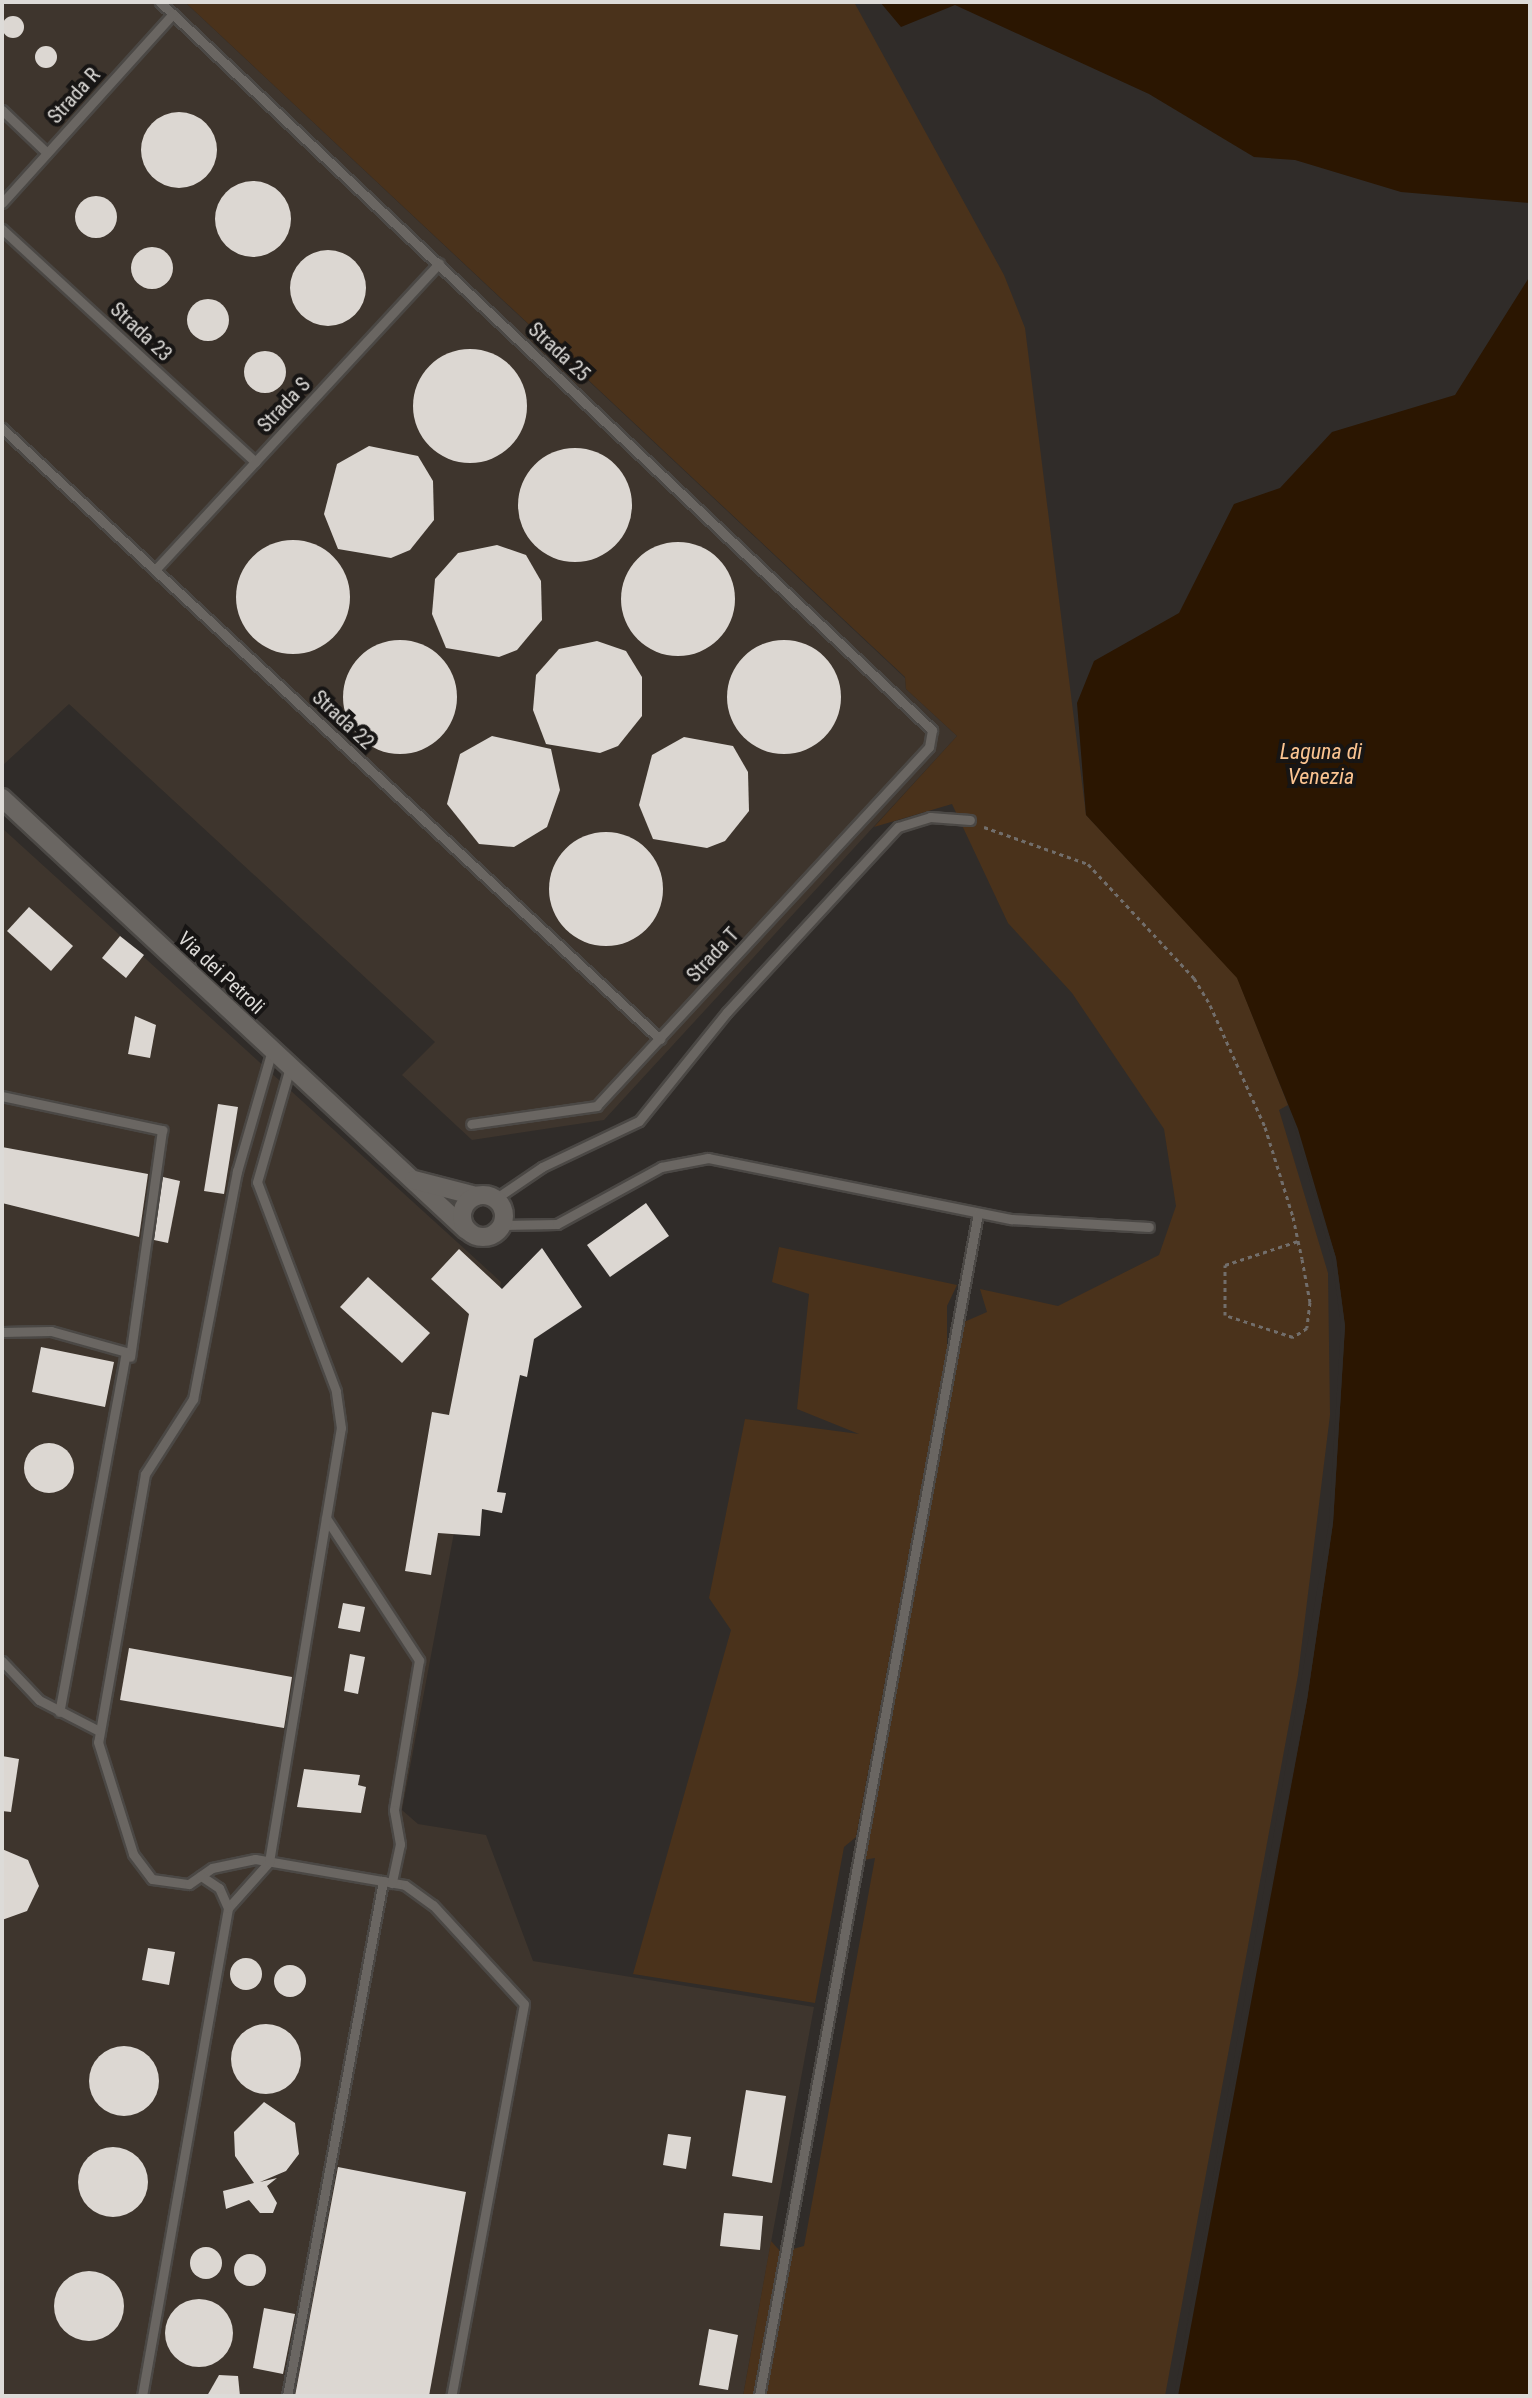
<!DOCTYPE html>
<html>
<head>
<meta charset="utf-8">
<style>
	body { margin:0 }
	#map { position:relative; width:1532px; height:2398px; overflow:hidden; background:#302c29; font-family:"Roboto Condensed",sans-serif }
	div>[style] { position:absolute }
	.built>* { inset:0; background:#3e352d }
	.green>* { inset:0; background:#4a321b }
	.water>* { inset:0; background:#2b1601 }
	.pier>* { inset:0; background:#302c29 }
	.building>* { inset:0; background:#dcd7d2 }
	.round { border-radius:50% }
	.path>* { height:3px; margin-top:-1.5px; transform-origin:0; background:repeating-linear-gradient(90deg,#726e6b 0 4px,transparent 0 8px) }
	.roads { filter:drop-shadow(2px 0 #4b4845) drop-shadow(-2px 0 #4b4845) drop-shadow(0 2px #4b4845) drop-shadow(0 -2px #4b4845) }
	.lane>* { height:9px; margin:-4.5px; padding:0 4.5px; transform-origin:4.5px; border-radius:4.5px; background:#6a6662 }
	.street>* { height:18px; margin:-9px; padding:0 9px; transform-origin:9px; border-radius:9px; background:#6a6662 }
	.street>.ring { margin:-9px; padding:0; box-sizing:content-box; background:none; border:18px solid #6a6662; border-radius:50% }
	span { translate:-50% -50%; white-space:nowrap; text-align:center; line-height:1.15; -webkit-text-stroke:8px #171514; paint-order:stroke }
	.street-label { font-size:20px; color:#dddbd8 }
	.water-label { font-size:22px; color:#fbc491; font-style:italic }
	.frame { position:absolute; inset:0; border:4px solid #dddbd8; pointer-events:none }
</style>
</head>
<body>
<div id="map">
	<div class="built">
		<i style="clip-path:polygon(2px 2px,185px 2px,905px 678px,906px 689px,957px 736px,604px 1120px,472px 1140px,402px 1075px,435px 1042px,69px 704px,2px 766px)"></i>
		<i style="clip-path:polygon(2px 828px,501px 1282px,402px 1810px,418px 1824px,486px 1835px,533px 1961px,814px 2007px,743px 2396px,2px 2396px)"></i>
	</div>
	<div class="green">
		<i style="clip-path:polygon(185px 2px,854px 2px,1004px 275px,1025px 328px,1086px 815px,1237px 977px,1288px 1105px,1279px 1110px,1328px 1273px,1330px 1415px,1298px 1675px,1165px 2396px,766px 2396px,793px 2249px,804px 2246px,875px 1858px,863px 1860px,964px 1322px,987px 1312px,980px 1289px,1058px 1306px,1159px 1255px,1176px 1206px,1164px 1129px,1072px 993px,1008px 923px,952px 804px,874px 827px,957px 736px,906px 689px,905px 677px)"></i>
		<i style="clip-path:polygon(779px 1247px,957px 1285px,947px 1306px,947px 1349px,856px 1837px,844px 1847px,815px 2003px,633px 1974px,731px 1630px,709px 1598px,745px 1419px,859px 1434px,797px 1409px,809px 1294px,772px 1282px)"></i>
		<i style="clip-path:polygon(771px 2241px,780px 2251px,759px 2368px,754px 2396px,743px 2396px)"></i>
	</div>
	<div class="water">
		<i style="clip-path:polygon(880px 2px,1530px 2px,1530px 203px,1401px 192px,1295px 160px,1254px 157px,1149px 94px,955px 5px,901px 27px)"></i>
		<i style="clip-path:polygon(1530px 276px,1530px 2396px,1178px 2396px,1307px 1700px,1333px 1523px,1345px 1326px,1336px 1258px,1298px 1129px,1237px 978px,1086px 815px,1077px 703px,1094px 661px,1179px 613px,1234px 504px,1280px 488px,1332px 432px,1455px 395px)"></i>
	</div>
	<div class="pier">
		<i style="clip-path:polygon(1288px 1105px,1336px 1258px,1345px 1326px,1333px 1523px,1307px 1700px,1174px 2396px,1329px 1523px,1341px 1326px,1332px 1259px)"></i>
	</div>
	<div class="building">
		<i class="round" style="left:2px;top:16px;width:22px;height:22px"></i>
		<i class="round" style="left:35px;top:46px;width:22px;height:22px"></i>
		<i class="round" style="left:141px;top:112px;width:76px;height:76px"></i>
		<i class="round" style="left:215px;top:181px;width:76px;height:76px"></i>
		<i class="round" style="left:75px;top:196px;width:42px;height:42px"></i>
		<i class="round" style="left:131px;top:247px;width:42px;height:42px"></i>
		<i class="round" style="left:290px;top:250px;width:76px;height:76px"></i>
		<i class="round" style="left:187px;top:299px;width:42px;height:42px"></i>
		<i class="round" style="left:413px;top:349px;width:114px;height:114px"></i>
		<i class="round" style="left:244px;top:351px;width:42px;height:42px"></i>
		<i style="clip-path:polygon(369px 446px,418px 456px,433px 481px,434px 520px,410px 550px,391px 558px,338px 549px,324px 514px,337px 464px)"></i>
		<i class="round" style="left:518px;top:448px;width:114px;height:114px"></i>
		<i class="round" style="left:236px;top:540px;width:114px;height:114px"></i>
		<i class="round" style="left:621px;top:542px;width:114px;height:114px"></i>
		<i style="clip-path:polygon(497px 545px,526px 555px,541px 581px,542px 620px,517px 650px,499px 657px,446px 648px,432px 614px,435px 579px,458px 553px)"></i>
		<i class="round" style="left:727px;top:640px;width:114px;height:114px"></i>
		<i class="round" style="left:343px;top:640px;width:114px;height:114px"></i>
		<i style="clip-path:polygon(597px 641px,626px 651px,642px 677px,642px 716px,618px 746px,600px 753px,546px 744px,533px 710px,536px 675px,559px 649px)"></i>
		<i style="clip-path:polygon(492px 736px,551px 749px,560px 790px,547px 827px,514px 847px,479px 844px,447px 804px,460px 754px)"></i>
		<i style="clip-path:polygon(684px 737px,733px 746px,748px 772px,749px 811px,725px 841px,707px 848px,653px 839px,639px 805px,652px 755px)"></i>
		<i class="round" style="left:549px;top:832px;width:114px;height:114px"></i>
		<i style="clip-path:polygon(29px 907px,73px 946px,51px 971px,7px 931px)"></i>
		<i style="clip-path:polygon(120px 936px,144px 955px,126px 978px,102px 958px)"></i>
		<i style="clip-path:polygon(135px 1016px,156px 1025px,150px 1058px,128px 1054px)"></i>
		<i style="clip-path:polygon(218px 1104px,238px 1107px,224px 1194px,204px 1191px)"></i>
		<i style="clip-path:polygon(2px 1147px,148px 1174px,139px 1237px,2px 1203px)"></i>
		<i style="clip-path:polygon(163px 1177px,180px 1181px,168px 1243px,154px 1240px)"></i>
		<i style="clip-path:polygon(646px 1203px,669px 1236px,610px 1277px,587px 1245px)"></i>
		<i style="clip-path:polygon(542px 1248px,582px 1307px,534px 1339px,527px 1377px,520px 1375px,497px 1492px,506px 1493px,502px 1513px,482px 1509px,480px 1536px,438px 1533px,431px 1575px,405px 1571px,432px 1412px,449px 1415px,469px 1314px,431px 1279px,459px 1249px,502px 1289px)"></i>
		<i style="clip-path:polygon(368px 1277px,430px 1333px,402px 1363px,340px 1307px)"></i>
		<i style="clip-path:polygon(41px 1347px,114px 1362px,105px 1407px,32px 1392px)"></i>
		<i class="round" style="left:24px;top:1443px;width:50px;height:50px"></i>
		<i style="clip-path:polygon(343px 1603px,365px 1607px,360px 1632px,338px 1628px)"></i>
		<i style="clip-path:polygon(129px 1648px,292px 1677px,284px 1728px,120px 1700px)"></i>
		<i style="clip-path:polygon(350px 1654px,365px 1657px,358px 1694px,344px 1691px)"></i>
		<i style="clip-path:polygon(2px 1756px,19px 1759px,11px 1812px,2px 1811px)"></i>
		<i style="clip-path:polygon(304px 1769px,360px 1775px,358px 1785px,366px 1787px,361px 1813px,297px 1807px)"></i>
		<i style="clip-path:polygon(2px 1849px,28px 1860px,39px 1886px,27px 1911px,2px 1920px)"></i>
		<i style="clip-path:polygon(148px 1948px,175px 1952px,169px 1985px,142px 1980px)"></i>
		<i class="round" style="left:230px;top:1958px;width:32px;height:32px"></i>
		<i class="round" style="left:274px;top:1965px;width:32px;height:32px"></i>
		<i class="round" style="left:231px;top:2024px;width:70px;height:70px"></i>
		<i class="round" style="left:89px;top:2046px;width:70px;height:70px"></i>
		<i style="clip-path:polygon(746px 2090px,786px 2096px,772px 2183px,732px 2176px)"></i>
		<i style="clip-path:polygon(264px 2102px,295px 2123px,299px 2154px,286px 2171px,260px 2182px,277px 2178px,267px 2186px,277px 2203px,273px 2213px,260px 2213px,249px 2200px,226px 2209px,223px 2191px,254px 2183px,235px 2156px,234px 2132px)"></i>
		<i style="clip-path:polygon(668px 2134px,691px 2137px,686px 2169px,663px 2165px)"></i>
		<i class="round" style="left:78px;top:2147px;width:70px;height:70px"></i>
		<i style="clip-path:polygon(338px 2167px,466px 2192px,429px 2396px,295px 2396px)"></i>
		<i style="clip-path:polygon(724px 2213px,763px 2216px,760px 2250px,720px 2246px)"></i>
		<i class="round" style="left:190px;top:2247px;width:32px;height:32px"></i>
		<i class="round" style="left:234px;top:2254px;width:32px;height:32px"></i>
		<i class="round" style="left:54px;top:2271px;width:70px;height:70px"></i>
		<i class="round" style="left:165px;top:2299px;width:68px;height:68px"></i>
		<i style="clip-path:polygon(264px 2308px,295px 2314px,283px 2374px,253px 2368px)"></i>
		<i style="clip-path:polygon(709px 2329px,738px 2335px,728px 2390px,699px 2385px)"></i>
		<i style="clip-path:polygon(219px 2375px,238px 2376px,240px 2396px,207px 2396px)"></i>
	</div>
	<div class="path">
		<i style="left:984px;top:827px;width:110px;rotate:19.6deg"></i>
		<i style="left:1088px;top:864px;width:156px;rotate:47.1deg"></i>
		<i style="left:1194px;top:978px;width:31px;rotate:59deg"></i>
		<i style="left:1210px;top:1005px;width:134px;rotate:65.7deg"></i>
		<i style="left:1265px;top:1127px;width:94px;rotate:72.7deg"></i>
		<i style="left:1293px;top:1217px;width:25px;rotate:78deg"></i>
		<i style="left:1298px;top:1241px;width:18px;rotate:77deg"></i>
		<i style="left:1302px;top:1259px;width:44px;rotate:79.5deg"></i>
		<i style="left:1310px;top:1302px;width:26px;rotate:97deg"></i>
		<i style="left:1307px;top:1328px;width:17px;rotate:147deg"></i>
		<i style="left:1293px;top:1337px;width:71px;rotate:-162.1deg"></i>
		<i style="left:1225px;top:1315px;width:50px;rotate:-90deg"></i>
		<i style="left:1225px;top:1265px;width:77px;rotate:-18.2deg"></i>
	</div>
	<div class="roads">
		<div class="lane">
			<i style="left:160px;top:2px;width:1061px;rotate:43.32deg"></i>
			<i style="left:932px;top:730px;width:17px;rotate:100deg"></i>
			<i style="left:929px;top:747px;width:489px;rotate:132.8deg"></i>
			<i style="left:597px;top:1106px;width:127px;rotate:171.9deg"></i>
			<i style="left:2px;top:110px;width:62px;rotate:43.7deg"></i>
			<i style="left:2px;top:203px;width:255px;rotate:-47.9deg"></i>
			<i style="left:2px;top:229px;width:344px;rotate:42.6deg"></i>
			<i style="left:2px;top:428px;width:898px;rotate:42.88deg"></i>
			<i style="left:155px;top:570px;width:418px;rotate:-47.2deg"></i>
			<i style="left:272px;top:1050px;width:126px;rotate:106.1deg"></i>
			<i style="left:237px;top:1171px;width:232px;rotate:100.9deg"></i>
			<i style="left:193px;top:1399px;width:89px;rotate:122.6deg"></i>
			<i style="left:145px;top:1474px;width:272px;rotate:99.9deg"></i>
			<i style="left:98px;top:1742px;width:117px;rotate:72.6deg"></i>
			<i style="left:133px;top:1854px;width:31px;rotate:53deg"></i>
			<i style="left:152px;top:1879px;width:37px;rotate:8deg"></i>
			<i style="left:189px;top:1884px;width:28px;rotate:-35deg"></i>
			<i style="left:212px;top:1868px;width:44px;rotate:-11.8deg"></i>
			<i style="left:255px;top:1859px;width:152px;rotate:9.8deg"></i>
			<i style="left:405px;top:1885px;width:34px;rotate:36deg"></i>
			<i style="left:433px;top:1905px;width:134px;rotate:47.4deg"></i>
			<i style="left:524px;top:2004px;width:399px;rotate:100.5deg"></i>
			<i style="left:2px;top:1096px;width:164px;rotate:12deg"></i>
			<i style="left:162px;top:1130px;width:229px;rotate:98deg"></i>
			<i style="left:495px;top:1199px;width:57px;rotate:-34.2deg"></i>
			<i style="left:542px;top:1167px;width:107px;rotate:-25.4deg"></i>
			<i style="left:639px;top:1121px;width:140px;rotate:-51.1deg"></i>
			<i style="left:727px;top:1012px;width:252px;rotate:-47.3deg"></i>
			<i style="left:898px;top:827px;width:34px;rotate:-17deg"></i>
			<i style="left:930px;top:817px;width:40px;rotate:4.3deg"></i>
			<i style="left:502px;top:1225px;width:55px;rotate:-1deg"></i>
			<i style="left:557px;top:1224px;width:119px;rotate:-28.7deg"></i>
			<i style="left:661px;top:1167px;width:48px;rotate:-10.8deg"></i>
			<i style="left:708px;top:1158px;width:309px;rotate:11.4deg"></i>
			<i style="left:1011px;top:1219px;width:138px;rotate:3.3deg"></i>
			<i style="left:2px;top:1332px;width:49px;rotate:-1.2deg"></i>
			<i style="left:51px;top:1331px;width:78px;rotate:15.6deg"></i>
			<i style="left:126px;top:1352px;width:366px;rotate:100.5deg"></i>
			<i style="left:326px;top:1518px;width:170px;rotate:56.8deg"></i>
			<i style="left:419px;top:1660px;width:152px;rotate:99.5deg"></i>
			<i style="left:394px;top:1810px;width:35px;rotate:80deg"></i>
			<i style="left:400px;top:1844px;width:40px;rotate:102deg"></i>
			<i style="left:2px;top:1661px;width:54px;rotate:46.5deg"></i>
			<i style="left:39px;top:1700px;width:65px;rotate:27.3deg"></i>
			<i style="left:228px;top:1908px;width:62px;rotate:-48.3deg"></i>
			<i style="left:269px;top:1862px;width:440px;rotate:-80.6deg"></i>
			<i style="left:341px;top:1428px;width:37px;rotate:-98deg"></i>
			<i style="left:336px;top:1391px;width:223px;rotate:-110.7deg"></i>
			<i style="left:257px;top:1182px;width:120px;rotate:-74deg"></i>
			<i style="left:142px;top:2396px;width:496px;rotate:-80deg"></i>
			<i style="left:228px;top:1908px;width:22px;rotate:-114deg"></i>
			<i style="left:219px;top:1888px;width:22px;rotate:-146deg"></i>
			<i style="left:287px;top:2396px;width:524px;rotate:-79.44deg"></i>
			<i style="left:759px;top:2396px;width:1203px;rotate:-79.51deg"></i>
		</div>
		<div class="street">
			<i style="left:2px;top:798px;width:634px;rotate:42.95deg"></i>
			<i style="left:414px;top:1180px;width:64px;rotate:14.5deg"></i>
			<i class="ring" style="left:462px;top:1195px;width:24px;height:24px"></i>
		</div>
	</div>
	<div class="street-label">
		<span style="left:74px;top:96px;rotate:-48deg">Strada R</span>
		<span style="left:141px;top:332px;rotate:43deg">Strada 23</span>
		<span style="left:559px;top:352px;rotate:43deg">Strada 25</span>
		<span style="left:284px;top:405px;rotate:-47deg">Strada S</span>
		<span style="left:343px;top:720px;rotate:43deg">Strada 22</span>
		<span style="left:713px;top:955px;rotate:-47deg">Strada T</span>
		<span style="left:221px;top:973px;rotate:43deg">Via dei Petroli</span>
	</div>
	<div class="water-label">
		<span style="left:1321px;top:764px">Laguna di<br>Venezia</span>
	</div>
	<div class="frame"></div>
</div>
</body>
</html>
